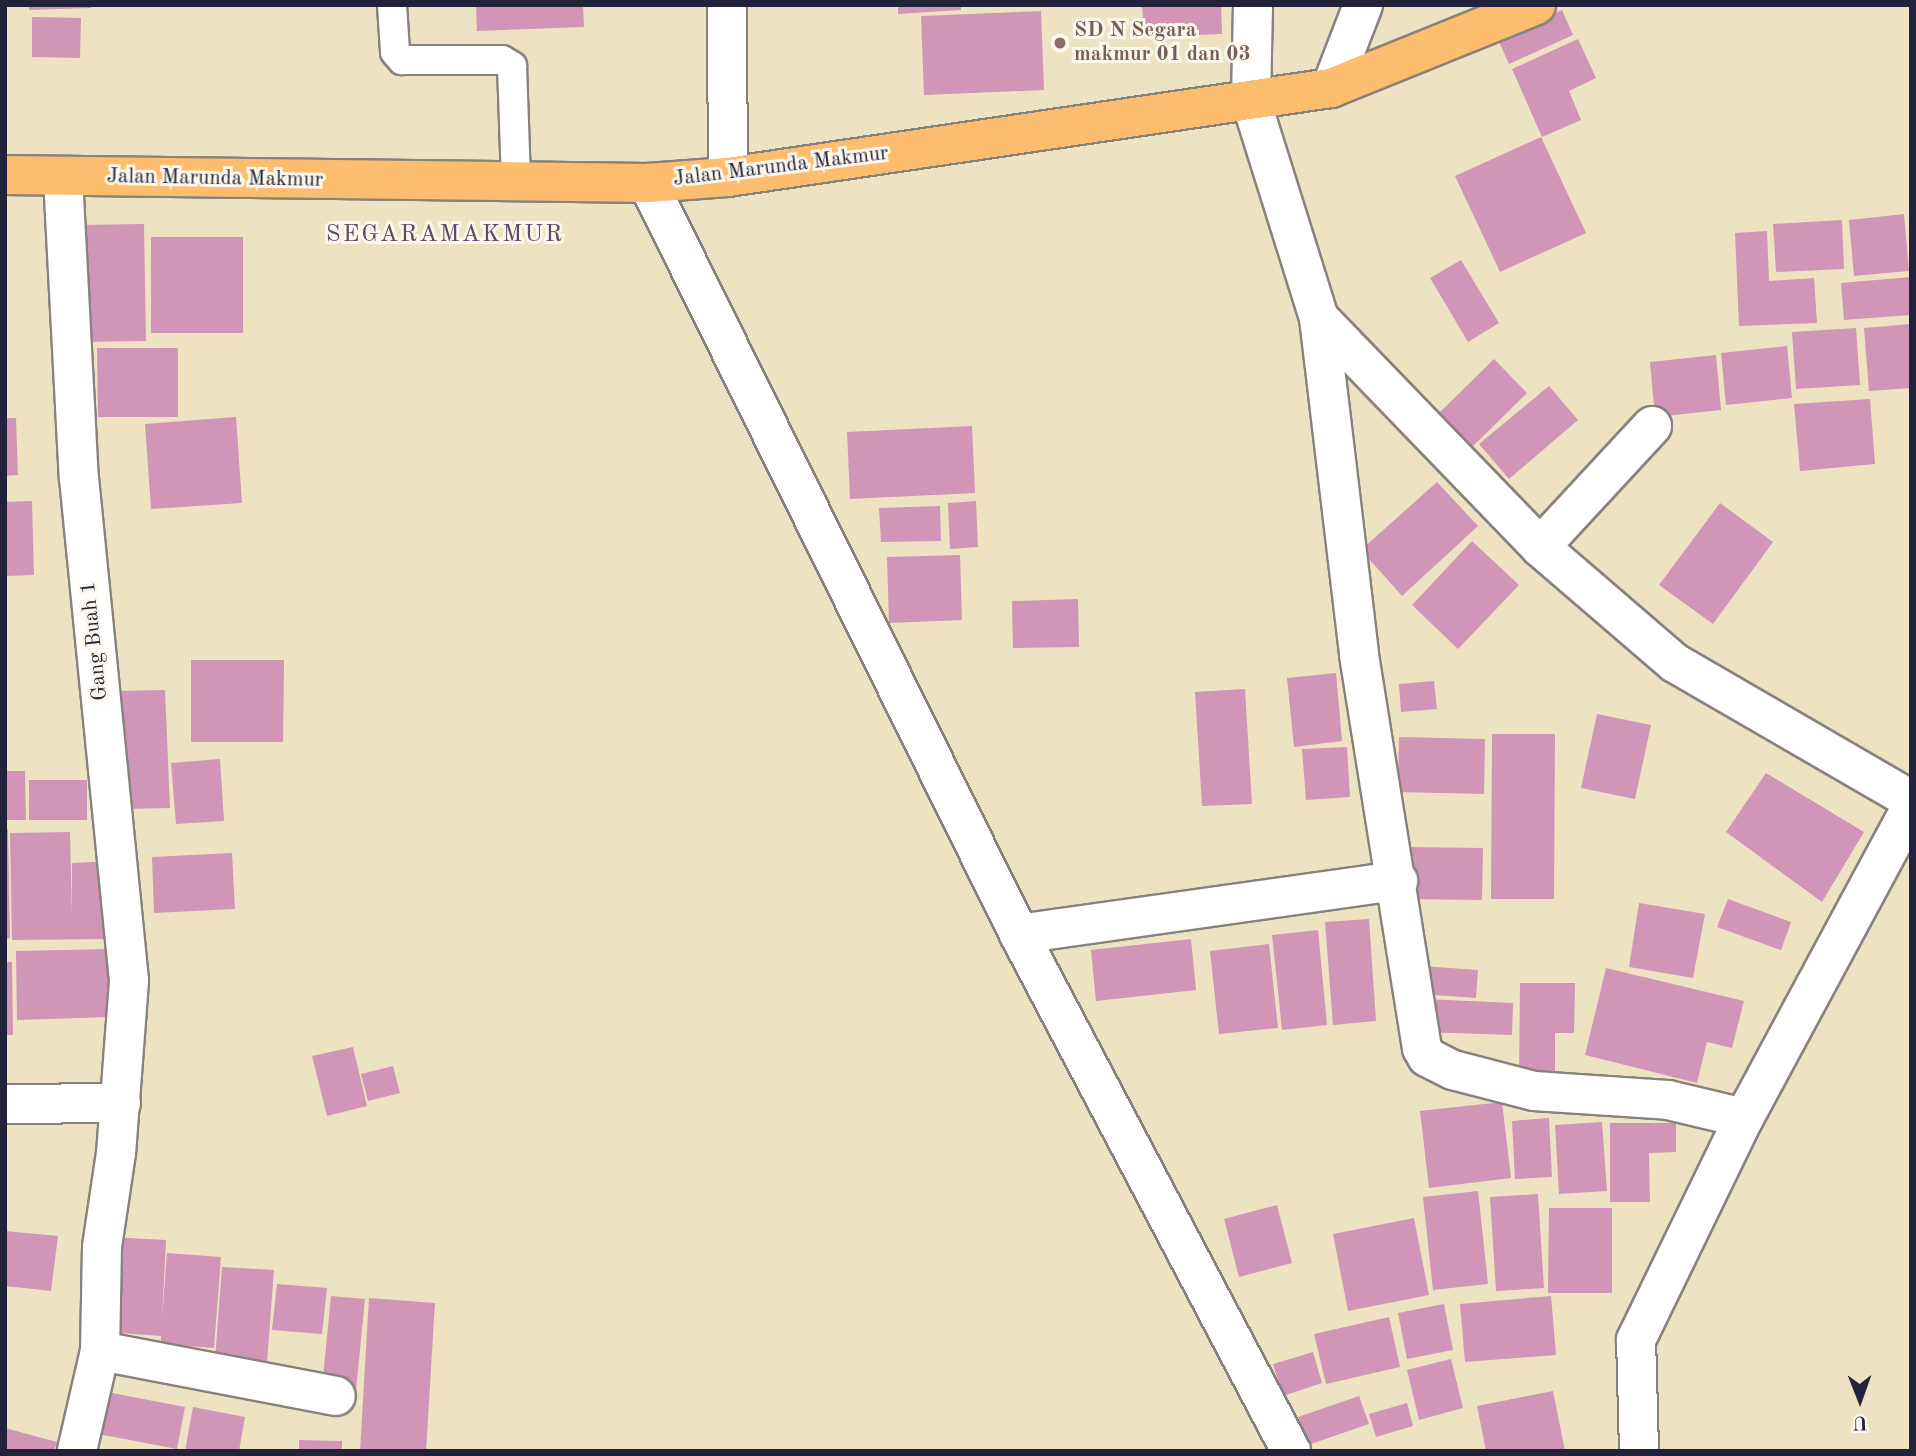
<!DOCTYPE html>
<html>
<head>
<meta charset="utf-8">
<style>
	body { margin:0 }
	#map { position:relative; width:1916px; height:1456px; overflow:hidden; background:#ede3c3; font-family:"Old Standard TT",serif }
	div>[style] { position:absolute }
	.building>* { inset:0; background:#d095b7 }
	.roads { filter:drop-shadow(2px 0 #88827f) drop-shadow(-2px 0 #88827f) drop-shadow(0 2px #88827f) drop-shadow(0 -2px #88827f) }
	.lane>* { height:28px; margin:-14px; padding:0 14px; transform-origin:14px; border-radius:14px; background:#fff }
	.street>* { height:38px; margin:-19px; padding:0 19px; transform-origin:19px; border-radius:19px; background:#fff }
	.primary>* { height:38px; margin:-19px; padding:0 19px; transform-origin:19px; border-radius:19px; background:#fcbd6e }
	.dots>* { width:19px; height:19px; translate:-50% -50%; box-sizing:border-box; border:4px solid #fbf7ec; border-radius:50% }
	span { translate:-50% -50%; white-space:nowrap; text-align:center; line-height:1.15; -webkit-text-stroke:6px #fbf7ec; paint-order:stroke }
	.education-label { font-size:21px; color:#785e54; font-weight:700 }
	.left { translate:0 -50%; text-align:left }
	.street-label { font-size:21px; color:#22223b }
	.quarter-label { font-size:24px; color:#5f4a66; letter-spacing:2px }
	.frame { position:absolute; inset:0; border:7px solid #22223b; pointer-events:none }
	.north { position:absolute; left:1825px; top:1365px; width:70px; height:70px; -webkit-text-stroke:5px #fbf7ec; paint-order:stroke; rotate:179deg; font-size:19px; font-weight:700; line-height:28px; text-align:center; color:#22223b }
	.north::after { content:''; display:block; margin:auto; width:24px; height:32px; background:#22223b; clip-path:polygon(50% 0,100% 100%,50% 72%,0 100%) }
</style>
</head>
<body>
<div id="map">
	<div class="building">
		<i style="clip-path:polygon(29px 5px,91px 5px,91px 8px,29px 10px)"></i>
		<i style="clip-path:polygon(476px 5px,583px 5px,584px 27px,477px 31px)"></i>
		<i style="clip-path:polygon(898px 5px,961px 5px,961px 10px,898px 14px)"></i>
		<i style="clip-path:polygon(1142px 5px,1221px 5px,1222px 34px,1144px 37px)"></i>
		<i style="clip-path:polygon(1562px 10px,1573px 35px,1509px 64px,1498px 40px)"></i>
		<i style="clip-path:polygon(1041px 11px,1044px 90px,924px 95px,921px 16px)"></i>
		<i style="clip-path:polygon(32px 17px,81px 18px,80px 58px,32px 57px)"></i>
		<i style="clip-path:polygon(1578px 39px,1596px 78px,1569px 91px,1581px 120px,1542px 137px,1512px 69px)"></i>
		<i style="clip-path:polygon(1541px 137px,1586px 233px,1500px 272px,1455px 176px)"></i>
		<i style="clip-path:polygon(1904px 214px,1909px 271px,1854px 276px,1849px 220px)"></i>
		<i style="clip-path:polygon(1842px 220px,1844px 269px,1776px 272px,1773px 224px)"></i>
		<i style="clip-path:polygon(144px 224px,146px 341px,78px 342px,76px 225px)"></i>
		<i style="clip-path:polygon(1767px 231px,1769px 281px,1814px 278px,1817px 323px,1739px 326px,1735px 233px)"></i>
		<i style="clip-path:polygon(151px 237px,243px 237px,243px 333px,151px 333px)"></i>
		<i style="clip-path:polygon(1461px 260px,1499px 323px,1468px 342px,1430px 278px)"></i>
		<i style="clip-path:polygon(1911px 277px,1911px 315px,1844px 320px,1841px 283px)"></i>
		<i style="clip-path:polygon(1911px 324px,1911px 388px,1869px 391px,1864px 328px)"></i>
		<i style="clip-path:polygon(1856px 328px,1860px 385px,1796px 389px,1792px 332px)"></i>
		<i style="clip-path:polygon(1787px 346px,1792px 398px,1726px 405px,1721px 353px)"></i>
		<i style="clip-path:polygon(97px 348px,178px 348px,178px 417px,98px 417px)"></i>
		<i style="clip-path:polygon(1716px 355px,1721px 410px,1655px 417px,1650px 362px)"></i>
		<i style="clip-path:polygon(1494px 359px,1527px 393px,1466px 453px,1432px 420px)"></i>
		<i style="clip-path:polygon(1549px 386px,1578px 420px,1509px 479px,1479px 444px)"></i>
		<i style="clip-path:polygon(1870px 399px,1875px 464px,1800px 471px,1794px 404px)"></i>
		<i style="clip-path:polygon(236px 417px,242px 503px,151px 509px,145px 424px)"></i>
		<i style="clip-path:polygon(5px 418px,16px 418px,18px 475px,5px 476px)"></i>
		<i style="clip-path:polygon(972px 426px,975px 493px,850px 499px,847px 432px)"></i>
		<i style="clip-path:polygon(1437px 482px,1478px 526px,1402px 596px,1361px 550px)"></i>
		<i style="clip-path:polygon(32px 501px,34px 575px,5px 576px,5px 502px)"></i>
		<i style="clip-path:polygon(976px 501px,978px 547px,950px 549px,948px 503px)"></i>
		<i style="clip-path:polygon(1720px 503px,1773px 542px,1713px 624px,1659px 585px)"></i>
		<i style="clip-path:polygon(940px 506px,941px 541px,881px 542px,879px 508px)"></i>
		<i style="clip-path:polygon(1472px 541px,1519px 585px,1458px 649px,1412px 605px)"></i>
		<i style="clip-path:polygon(960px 555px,962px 620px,889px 623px,887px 557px)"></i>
		<i style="clip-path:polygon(1078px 599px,1079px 647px,1013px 648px,1012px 601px)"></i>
		<i style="clip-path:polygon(191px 660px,284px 660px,283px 742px,191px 742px)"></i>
		<i style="clip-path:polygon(1336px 673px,1342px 741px,1294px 747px,1287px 678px)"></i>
		<i style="clip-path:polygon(1434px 681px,1437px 709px,1401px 712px,1399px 684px)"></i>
		<i style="clip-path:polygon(1245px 689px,1252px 804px,1202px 806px,1195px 692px)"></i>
		<i style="clip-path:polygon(165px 690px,170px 808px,122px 809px,117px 691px)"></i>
		<i style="clip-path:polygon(1597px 714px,1651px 725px,1635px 799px,1581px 788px)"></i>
		<i style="clip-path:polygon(1492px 734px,1555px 734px,1554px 899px,1491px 899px)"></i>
		<i style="clip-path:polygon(1399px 737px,1485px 739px,1484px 794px,1398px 792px)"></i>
		<i style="clip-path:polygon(1347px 747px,1350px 797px,1306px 800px,1302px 749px)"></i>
		<i style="clip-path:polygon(220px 759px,224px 821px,176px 824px,171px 763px)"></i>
		<i style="clip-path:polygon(5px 771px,25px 771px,26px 820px,5px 820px)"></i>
		<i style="clip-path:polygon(1766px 773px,1864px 832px,1822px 902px,1726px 832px)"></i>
		<i style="clip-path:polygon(29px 780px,87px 780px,87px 820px,29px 820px)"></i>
		<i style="clip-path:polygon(5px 829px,8px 829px,10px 938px,5px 939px)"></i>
		<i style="clip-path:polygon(70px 832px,72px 917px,72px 863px,109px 861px,110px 939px,12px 940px,10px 833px)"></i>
		<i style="clip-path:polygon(1404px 847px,1483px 848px,1482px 900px,1404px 899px)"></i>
		<i style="clip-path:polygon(232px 853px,235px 909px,154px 913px,152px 857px)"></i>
		<i style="clip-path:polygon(1728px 899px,1791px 922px,1781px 950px,1717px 927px)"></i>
		<i style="clip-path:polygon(1639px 903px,1705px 914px,1693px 978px,1629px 967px)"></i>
		<i style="clip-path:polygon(1369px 919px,1376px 1021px,1333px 1025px,1325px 922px)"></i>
		<i style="clip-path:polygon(1318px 930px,1327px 1025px,1282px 1030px,1272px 935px)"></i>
		<i style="clip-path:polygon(1191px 939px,1196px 990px,1096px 1001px,1091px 950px)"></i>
		<i style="clip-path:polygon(1269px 944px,1278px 1028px,1219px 1034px,1210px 951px)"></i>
		<i style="clip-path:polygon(110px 949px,112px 1017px,17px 1020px,16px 951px)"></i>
		<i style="clip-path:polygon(5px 962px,12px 962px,13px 1035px,5px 1035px)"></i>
		<i style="clip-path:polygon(1422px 966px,1478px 970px,1476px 998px,1420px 994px)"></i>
		<i style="clip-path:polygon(1606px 968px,1744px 1001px,1732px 1048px,1707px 1042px,1697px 1083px,1585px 1055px)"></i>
		<i style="clip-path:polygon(1520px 983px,1575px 983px,1574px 1033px,1555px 1033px,1555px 1081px,1519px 1080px)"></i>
		<i style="clip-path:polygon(1425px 999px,1513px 1003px,1512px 1035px,1424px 1032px)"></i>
		<i style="clip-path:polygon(353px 1047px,367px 1106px,327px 1116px,312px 1056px)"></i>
		<i style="clip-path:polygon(393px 1066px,400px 1093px,368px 1101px,361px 1074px)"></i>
		<i style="clip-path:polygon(1502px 1102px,1511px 1178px,1429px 1188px,1420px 1111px)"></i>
		<i style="clip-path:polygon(1549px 1118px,1552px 1177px,1515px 1179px,1512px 1121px)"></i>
		<i style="clip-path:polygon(1602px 1122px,1607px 1191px,1559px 1194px,1555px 1125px)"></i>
		<i style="clip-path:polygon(1610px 1123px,1676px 1123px,1676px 1152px,1649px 1153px,1650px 1202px,1610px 1202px)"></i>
		<i style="clip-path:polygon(1478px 1191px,1488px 1284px,1433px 1290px,1423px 1197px)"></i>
		<i style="clip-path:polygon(1538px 1194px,1544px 1288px,1496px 1291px,1490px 1197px)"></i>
		<i style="clip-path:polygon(1277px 1205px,1292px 1263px,1239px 1277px,1224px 1219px)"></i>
		<i style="clip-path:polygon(1549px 1208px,1612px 1208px,1612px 1293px,1548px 1293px)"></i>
		<i style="clip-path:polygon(1414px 1218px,1429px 1295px,1348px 1311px,1333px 1234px)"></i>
		<i style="clip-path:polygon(5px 1231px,58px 1236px,51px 1291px,5px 1286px)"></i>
		<i style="clip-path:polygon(110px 1237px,166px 1240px,162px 1320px,167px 1253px,221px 1257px,214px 1348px,161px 1344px,161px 1336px,105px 1332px)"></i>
		<i style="clip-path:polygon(222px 1267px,274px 1270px,267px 1363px,215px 1359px)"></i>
		<i style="clip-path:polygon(277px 1284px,327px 1288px,322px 1334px,272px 1330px)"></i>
		<i style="clip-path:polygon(331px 1296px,365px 1299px,356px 1390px,322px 1387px)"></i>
		<i style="clip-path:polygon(1551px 1296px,1556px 1355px,1465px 1362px,1460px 1304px)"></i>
		<i style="clip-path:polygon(369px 1298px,435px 1303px,426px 1451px,360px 1451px)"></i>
		<i style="clip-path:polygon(1444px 1304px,1453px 1350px,1407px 1359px,1398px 1313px)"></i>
		<i style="clip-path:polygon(1389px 1317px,1400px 1367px,1326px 1384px,1314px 1334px)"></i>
		<i style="clip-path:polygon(1313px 1352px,1322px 1383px,1283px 1396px,1273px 1364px)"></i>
		<i style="clip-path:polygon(1451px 1359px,1463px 1408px,1419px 1420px,1407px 1370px)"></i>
		<i style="clip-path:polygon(1553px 1391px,1565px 1451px,1486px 1451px,1477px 1406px)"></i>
		<i style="clip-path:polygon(107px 1392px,185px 1407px,177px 1449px,98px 1434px)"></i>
		<i style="clip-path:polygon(1359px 1396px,1369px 1424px,1308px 1445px,1298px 1417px)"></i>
		<i style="clip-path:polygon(1407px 1403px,1413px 1426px,1376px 1437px,1369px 1414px)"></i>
		<i style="clip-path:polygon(193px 1407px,245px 1417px,239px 1451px,185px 1451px)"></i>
		<i style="clip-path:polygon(5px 1428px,57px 1442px,54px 1451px,5px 1451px)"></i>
		<i style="clip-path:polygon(299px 1440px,342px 1441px,342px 1451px,299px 1451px)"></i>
	</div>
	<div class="roads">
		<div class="lane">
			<i style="left:392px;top:5px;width:47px;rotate:86.3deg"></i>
			<i style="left:395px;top:52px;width:11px;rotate:49deg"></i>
			<i style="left:402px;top:60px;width:100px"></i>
			<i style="left:502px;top:60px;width:12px;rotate:31deg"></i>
			<i style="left:512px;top:66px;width:116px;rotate:88deg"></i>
		</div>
		<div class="street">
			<i style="left:727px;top:5px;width:172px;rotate:89.7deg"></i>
			<i style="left:1253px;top:5px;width:96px;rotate:91.2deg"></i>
			<i style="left:1251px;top:101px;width:227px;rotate:72.6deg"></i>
			<i style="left:1319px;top:318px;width:339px;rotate:83.2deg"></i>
			<i style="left:1359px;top:655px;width:398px;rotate:80.9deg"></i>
			<i style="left:1422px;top:1048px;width:10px;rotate:61deg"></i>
			<i style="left:1427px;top:1057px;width:29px;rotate:27deg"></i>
			<i style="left:1453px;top:1070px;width:84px;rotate:14.5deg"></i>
			<i style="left:1534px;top:1091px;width:134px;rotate:3.8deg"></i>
			<i style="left:1668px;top:1100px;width:78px;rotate:13.3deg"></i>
			<i style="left:1331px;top:88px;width:89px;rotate:-68.9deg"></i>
			<i style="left:63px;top:177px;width:301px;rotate:87deg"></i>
			<i style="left:79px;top:478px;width:505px;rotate:84.32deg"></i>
			<i style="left:129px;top:981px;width:172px;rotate:94.3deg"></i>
			<i style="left:116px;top:1153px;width:95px;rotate:98.5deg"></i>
			<i style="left:102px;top:1247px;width:104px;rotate:91.1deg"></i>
			<i style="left:100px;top:1351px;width:103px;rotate:103deg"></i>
			<i style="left:648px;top:183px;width:838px;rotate:63.71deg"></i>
			<i style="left:1019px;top:934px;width:584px;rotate:62.25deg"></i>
			<i style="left:1319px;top:318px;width:318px;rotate:46deg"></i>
			<i style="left:1540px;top:547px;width:178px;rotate:40.7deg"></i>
			<i style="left:1675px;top:663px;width:273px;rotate:30.1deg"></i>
			<i style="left:1540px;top:547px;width:165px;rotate:-47.2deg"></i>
			<i style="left:1019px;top:934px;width:383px;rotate:-8deg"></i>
			<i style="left:5px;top:1104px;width:116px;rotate:-0.5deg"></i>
			<i style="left:100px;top:1351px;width:240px;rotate:10.8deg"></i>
			<i style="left:1639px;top:1451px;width:111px;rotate:-91.5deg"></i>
			<i style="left:1636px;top:1340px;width:247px;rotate:-64.1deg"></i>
			<i style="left:1744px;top:1118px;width:352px;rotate:-61.7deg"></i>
		</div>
		<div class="primary">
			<i style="left:5px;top:175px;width:643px;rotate:0.71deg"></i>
			<i style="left:648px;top:183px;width:80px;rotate:-4.3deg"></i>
			<i style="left:728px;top:177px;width:610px;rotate:-8.4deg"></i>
			<i style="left:1331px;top:88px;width:221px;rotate:-22deg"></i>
		</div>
	</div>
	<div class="dots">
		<i style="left:1060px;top:43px;background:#8d6e63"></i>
	</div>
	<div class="education-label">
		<span class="left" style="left:1074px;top:43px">SD N Segara<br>makmur 01 dan 03</span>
	</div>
	<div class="street-label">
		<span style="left:781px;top:167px;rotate:-7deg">Jalan Marunda Makmur</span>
		<span style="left:215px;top:179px;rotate:1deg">Jalan Marunda Makmur</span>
		<span style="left:95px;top:641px;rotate:-96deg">Gang Buah 1</span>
	</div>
	<div class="quarter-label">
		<span style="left:445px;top:236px">SEGARAMAKMUR</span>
	</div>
	<div class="frame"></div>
	<div class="north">U</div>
</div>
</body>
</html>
